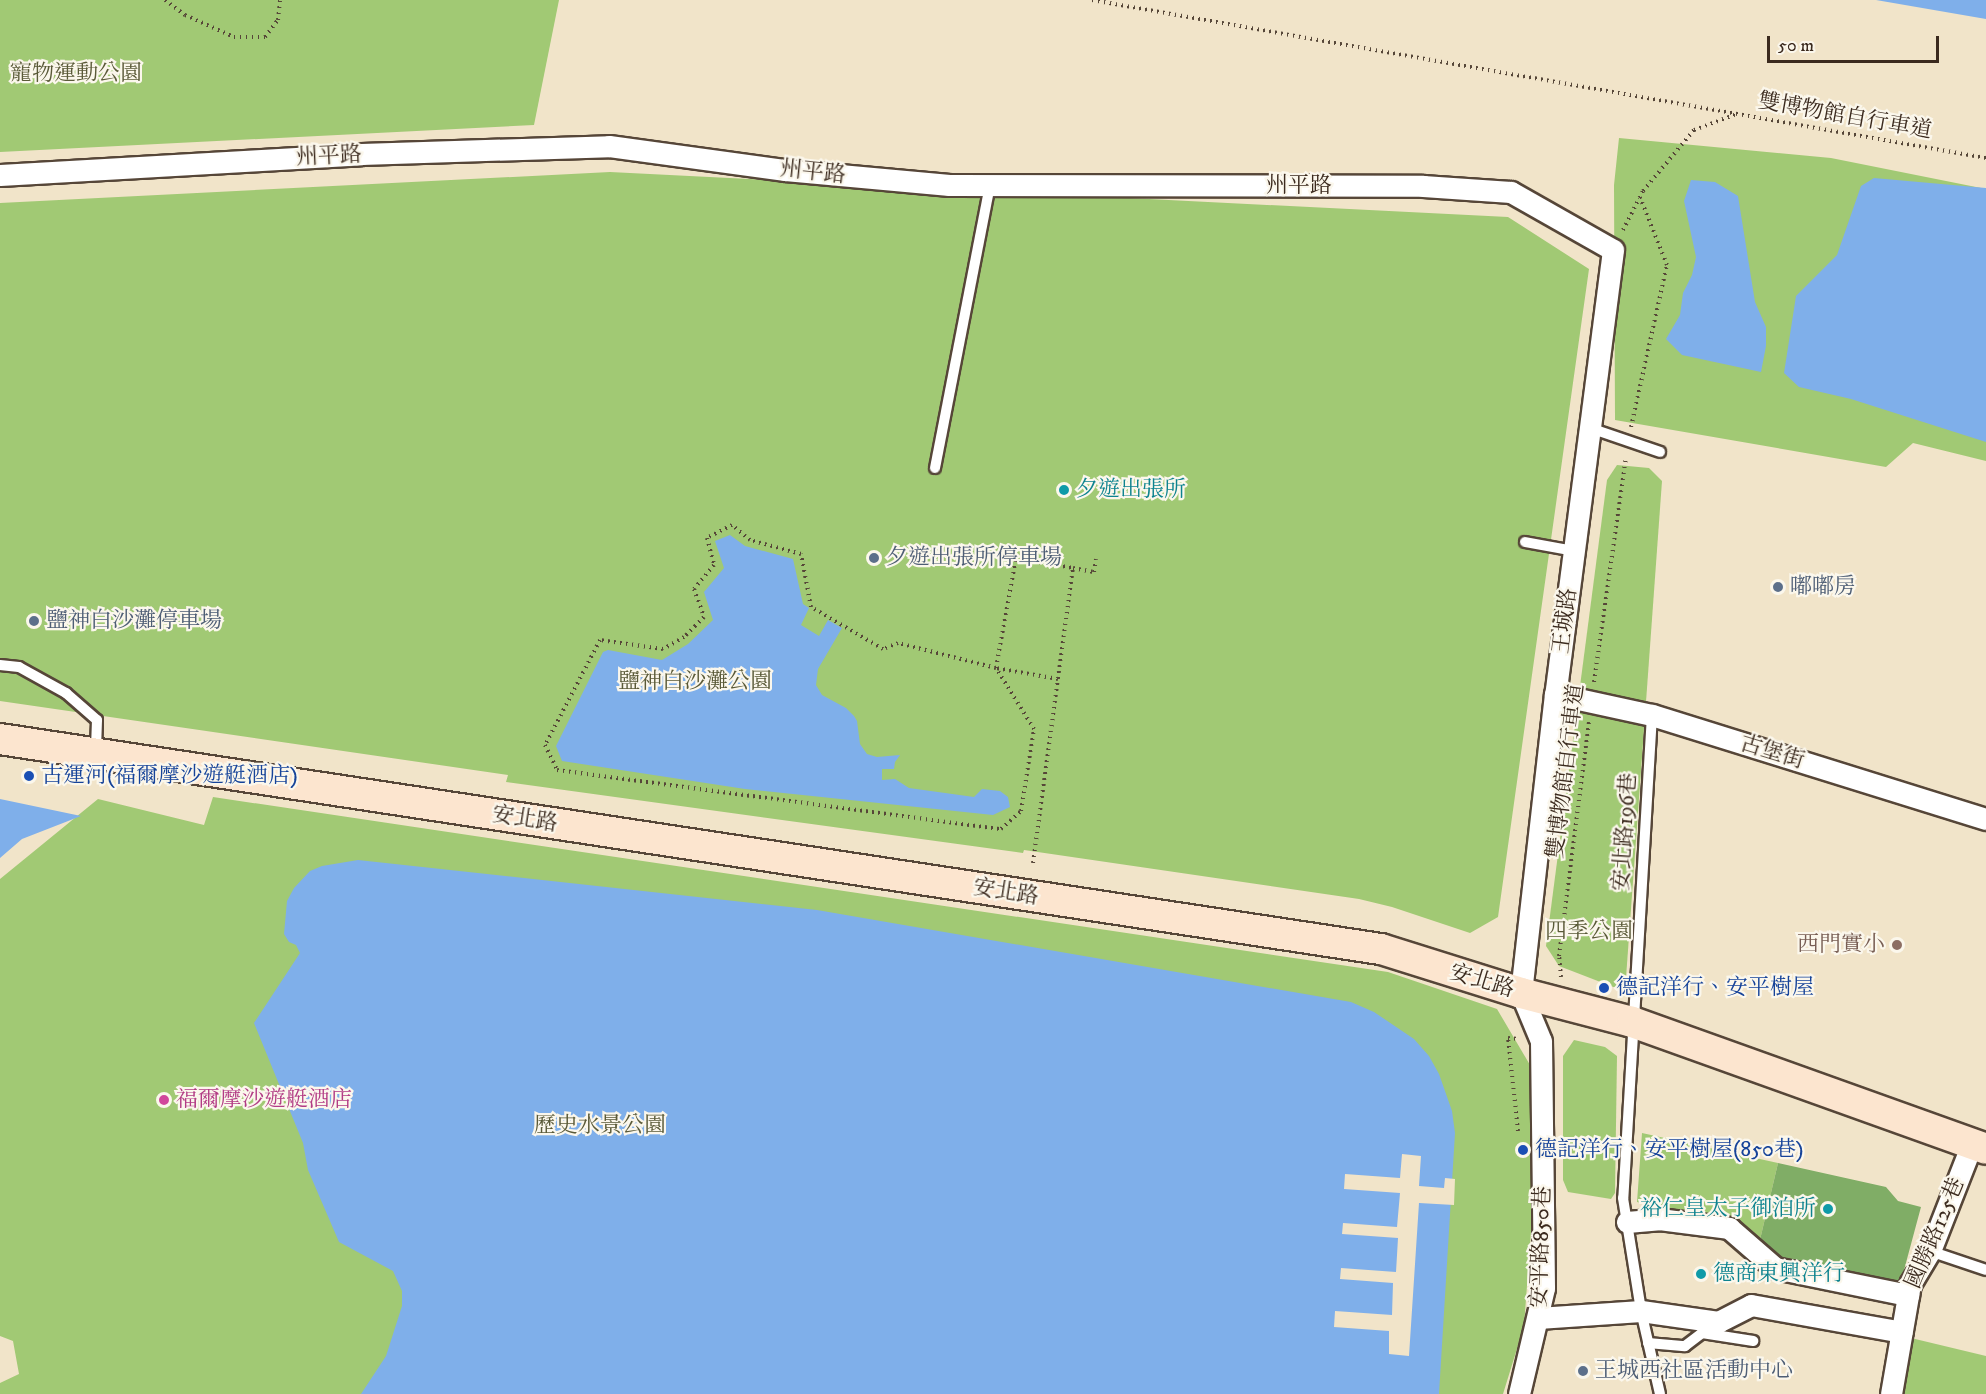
<!DOCTYPE html>
<html>
<head>
<meta charset="utf-8">
<style>
	body { margin:0 }
	#map { position:relative; width:1986px; height:1394px; overflow:hidden; background:#f1e4c9; font-family:"IM FELL DW Pica","Noto Serif TC",serif }
	div>[style] { position:absolute }
	.green>* { inset:0; background:#a1c974 }
	.forest>* { inset:0; background:#80ad66 }
	.water>* { inset:0; background:#7fafea }
	.pier>* { inset:0; background:#f1e4c9 }
	.path>* { height:4px; margin-top:-2px; transform-origin:0; background:repeating-linear-gradient(90deg,#564638 0 1.5px,transparent 0 6px) }
	.roads { filter:drop-shadow(2px 0 #564638) drop-shadow(-2px 0 #564638) drop-shadow(0 2px #564638) drop-shadow(0 -2px #564638) }
	.lane>* { height:10px; margin:-5px; padding:0 5px; transform-origin:5px; border-radius:5px; background:#fff }
	.street>* { height:21px; margin:-10.5px; padding:0 10.5px; transform-origin:10.5px; border-radius:10.5px; background:#fff }
	.secondary>* { height:30px; margin:-15px; padding:0 15px; transform-origin:15px; border-radius:15px; background:#fce5cf }
	.dots>* { width:16px; height:16px; translate:-50% -50%; box-sizing:border-box; border:3px solid #fbf7ec; border-radius:50% }
	span { translate:-50% -50%; white-space:nowrap; text-align:center; line-height:1.15; -webkit-text-stroke:4.5px #fbf7ec; paint-order:stroke }
	.park-label { font-size:22px; color:#5a5a38 }
	.street-label { font-size:22px; color:#3b2a1e }
	.culture-label { font-size:22px; color:#0d838f }
	.left { translate:0 -50%; text-align:left }
	.right { translate:-100% -50%; text-align:right }
	.service-label { font-size:22px; color:#4e5e75 }
	.transit-label { font-size:22px; color:#164399 }
	.education-label { font-size:22px; color:#785e54 }
	.hotel-label { font-size:22px; color:#b23c85 }
	.scale { position:absolute; left:1767px; top:36px; width:172px; height:27px; box-sizing:border-box; border:3px solid #3b2a1e; border-top:0; padding-left:8px; font-size:18px; line-height:21px; white-space:nowrap; color:#3b2a1e; -webkit-text-stroke:4px #fbf7ec; paint-order:stroke }
</style>
</head>
<body>
<div id="map">
	<div class="green">
		<i style="clip-path:polygon(0 0,559px 0,534px 125px,0 152px)"></i>
		<i style="clip-path:polygon(1619px 138px,1831px 158px,1986px 189px,1986px 461px,1913px 443px,1886px 467px,1615px 420px,1614px 185px)"></i>
		<i style="clip-path:polygon(610px 172px,1508px 217px,1589px 269px,1498px 917px,1470px 933px,1392px 907px,1359px 899px,1024px 850px,1023px 853px,506px 782px,508px 775px,0 701px,0 203px)"></i>
		<i style="clip-path:polygon(1617px 465px,1649px 468px,1662px 481px,1626px 978px,1616px 988px,1559px 966px,1546px 946px,1607px 480px)"></i>
		<i style="clip-path:polygon(213px 797px,1388px 972px,1497px 1009px,1530px 1065px,1532px 1218px,1524px 1326px,1503px 1394px,0 1394px,0 1383px,19px 1374px,13px 1341px,0 1336px,0 879px,98px 799px,204px 825px)"></i>
		<i style="clip-path:polygon(1574px 1040px,1605px 1047px,1617px 1056px,1615px 1193px,1611px 1199px,1568px 1192px,1563px 1180px,1563px 1056px)"></i>
		<i style="clip-path:polygon(1642px 1133px,1778px 1163px,1759px 1244px,1733px 1221px,1637px 1202px)"></i>
		<i style="clip-path:polygon(1911px 1338px,1986px 1356px,1986px 1394px,1902px 1394px)"></i>
	</div>
	<div class="forest">
		<i style="clip-path:polygon(1778px 1163px,1886px 1187px,1898px 1201px,1921px 1207px,1900px 1285px,1768px 1256px,1759px 1244px)"></i>
	</div>
	<div class="water">
		<i style="clip-path:polygon(1876px 0,1986px 0,1986px 19px)"></i>
		<i style="clip-path:polygon(1874px 178px,1986px 188px,1986px 442px,1851px 399px,1799px 387px,1784px 373px,1796px 296px,1837px 255px,1861px 186px)"></i>
		<i style="clip-path:polygon(1691px 180px,1715px 182px,1738px 196px,1755px 302px,1766px 327px,1766px 346px,1761px 372px,1682px 355px,1666px 339px,1680px 315px,1683px 293px,1692px 275px,1696px 257px,1684px 201px)"></i>
		<i style="clip-path:polygon(730px 535px,745px 546px,793px 559px,803px 604px,809px 608px,801px 625px,819px 636px,828px 620px,842px 628px,818px 669px,816px 685px,822px 695px,846px 708px,854px 716px,857px 721px,860px 744px,867px 754px,877px 757px,900px 755px,895px 762px,894px 769px,882px 769px,882px 780px,895px 779px,909px 788px,974px 797px,982px 789px,1000px 791px,1008px 797px,1010px 807px,993px 815px,745px 789px,562px 761px,556px 746px,603px 652px,608px 650px,662px 660px,688px 644px,713px 620px,704px 592px,724px 568px,715px 541px)"></i>
		<i style="clip-path:polygon(0 799px,81px 816px,22px 839px,0 858px)"></i>
		<i style="clip-path:polygon(358px 860px,817px 910px,1351px 1002px,1374px 1012px,1414px 1039px,1429px 1056px,1439px 1074px,1452px 1111px,1455px 1133px,1439px 1394px,361px 1394px,386px 1356px,402px 1306px,402px 1291px,393px 1271px,339px 1242px,308px 1170px,303px 1143px,254px 1023px,300px 953px,296px 945px,289px 942px,284px 934px,287px 901px,294px 888px,310px 871px,322px 866px)"></i>
	</div>
	<div class="pier">
		<i style="clip-path:polygon(1402px 1154px,1421px 1156px,1419px 1186px,1444px 1188px,1445px 1178px,1455px 1179px,1454px 1205px,1419px 1203px,1409px 1356px,1389px 1354px,1389px 1331px,1334px 1327px,1335px 1311px,1392px 1315px,1393px 1283px,1340px 1279px,1341px 1268px,1396px 1272px,1398px 1238px,1342px 1234px,1343px 1223px,1397px 1227px,1400px 1193px,1344px 1189px,1345px 1174px,1400px 1178px)"></i>
	</div>
	<div class="path">
		<i style="left:165px;top:0;width:25px;rotate:37deg"></i>
		<i style="left:185px;top:15px;width:54px;rotate:24.2deg"></i>
		<i style="left:234px;top:37px;width:31px"></i>
		<i style="left:265px;top:37px;width:21px;rotate:-53deg"></i>
		<i style="left:278px;top:20px;width:20px;rotate:-84deg"></i>
		<i style="left:1092px;top:0;width:908px;rotate:10.02deg"></i>
		<i style="left:1623px;top:230px;width:44px;rotate:-62.9deg"></i>
		<i style="left:1643px;top:191px;width:80px;rotate:-50.1deg"></i>
		<i style="left:1694px;top:130px;width:46px;rotate:-20.4deg"></i>
		<i style="left:1631px;top:427px;width:166px;rotate:-77.5deg"></i>
		<i style="left:1667px;top:265px;width:73px;rotate:-111.7deg"></i>
		<i style="left:1058px;top:679px;width:63px;rotate:-169.9deg"></i>
		<i style="left:996px;top:668px;width:101px;rotate:-165.7deg"></i>
		<i style="left:898px;top:643px;width:16px;rotate:158deg"></i>
		<i style="left:883px;top:649px;width:83px;rotate:-149.7deg"></i>
		<i style="left:811px;top:607px;width:54px;rotate:-100.7deg"></i>
		<i style="left:801px;top:554px;width:53px;rotate:-164.6deg"></i>
		<i style="left:750px;top:540px;width:23px;rotate:-140deg"></i>
		<i style="left:732px;top:525px;width:28px;rotate:153deg"></i>
		<i style="left:707px;top:538px;width:28px;rotate:75deg"></i>
		<i style="left:714px;top:565px;width:31px;rotate:130deg"></i>
		<i style="left:694px;top:589px;width:30px;rotate:70deg"></i>
		<i style="left:704px;top:617px;width:28px;rotate:135deg"></i>
		<i style="left:684px;top:637px;width:24px;rotate:150deg"></i>
		<i style="left:663px;top:649px;width:64px;rotate:-171.9deg"></i>
		<i style="left:600px;top:640px;width:119px;rotate:117.6deg"></i>
		<i style="left:545px;top:745px;width:28px;rotate:64deg"></i>
		<i style="left:557px;top:770px;width:448px;rotate:7.6deg"></i>
		<i style="left:1001px;top:829px;width:27px;rotate:-42deg"></i>
		<i style="left:1021px;top:811px;width:83px;rotate:-81deg"></i>
		<i style="left:1034px;top:729px;width:72px;rotate:-121.9deg"></i>
		<i style="left:996px;top:668px;width:112px;rotate:-79.7deg"></i>
		<i style="left:1016px;top:558px;width:58px;rotate:10deg"></i>
		<i style="left:1594px;top:682px;width:226px;rotate:-81.9deg"></i>
		<i style="left:1033px;top:863px;width:298px;rotate:-82.3deg"></i>
		<i style="left:1073px;top:568px;width:21px;rotate:11deg"></i>
		<i style="left:1094px;top:572px;width:13px;rotate:-81deg"></i>
		<i style="left:1561px;top:977px;width:21px;rotate:-95deg"></i>
		<i style="left:1559px;top:956px;width:236px;rotate:-82.7deg"></i>
		<i style="left:1518px;top:1131px;width:94px;rotate:-96.1deg"></i>
		<i style="left:1508px;top:1038px;width:11px;rotate:5deg"></i>
	</div>
	<div class="roads">
		<div class="lane">
			<i style="left:1590px;top:428px;width:74px;rotate:18.9deg"></i>
			<i style="left:935px;top:468px;width:288px;rotate:-79deg"></i>
			<i style="left:1525px;top:542px;width:50px;rotate:10.4deg"></i>
			<i style="left:0;top:665px;width:19px;rotate:6deg"></i>
			<i style="left:19px;top:667px;width:54px;rotate:29deg"></i>
			<i style="left:66px;top:693px;width:41px;rotate:41.1deg"></i>
			<i style="left:97px;top:720px;width:31px;rotate:92deg"></i>
			<i style="left:1652px;top:715px;width:484px;rotate:93.4deg"></i>
			<i style="left:1623px;top:1198px;width:114px;rotate:80.9deg"></i>
			<i style="left:1641px;top:1311px;width:85px;rotate:77.1deg"></i>
			<i style="left:1930px;top:1251px;width:59px;rotate:18.7deg"></i>
			<i style="left:1648px;top:1343px;width:37px;rotate:5deg"></i>
			<i style="left:1685px;top:1346px;width:21px;rotate:-37deg"></i>
			<i style="left:1702px;top:1333px;width:52px;rotate:8.9deg"></i>
		</div>
		<div class="street">
			<i style="left:0;top:175px;width:362px;rotate:-3.3deg"></i>
			<i style="left:361px;top:154px;width:248px;rotate:-1.8deg"></i>
			<i style="left:609px;top:146px;width:178px;rotate:7.8deg"></i>
			<i style="left:785px;top:170px;width:165px;rotate:5.2deg"></i>
			<i style="left:949px;top:185px;width:474px;rotate:0.1deg"></i>
			<i style="left:1423px;top:186px;width:88px;rotate:3.9deg"></i>
			<i style="left:1511px;top:192px;width:117px;rotate:29.6deg"></i>
			<i style="left:1613px;top:250px;width:448px;rotate:97.4deg"></i>
			<i style="left:1555px;top:694px;width:301px;rotate:96.5deg"></i>
			<i style="left:1521px;top:993px;width:52px;rotate:67.4deg"></i>
			<i style="left:1541px;top:1041px;width:247px;rotate:89.3deg"></i>
			<i style="left:1544px;top:1288px;width:109px;rotate:103.3deg"></i>
			<i style="left:1555px;top:694px;width:99px;rotate:12.2deg"></i>
			<i style="left:1652px;top:715px;width:350px;rotate:17.3deg"></i>
			<i style="left:1627px;top:1222px;width:32px;rotate:-5deg"></i>
			<i style="left:1659px;top:1219px;width:71px;rotate:7.3deg"></i>
			<i style="left:1729px;top:1228px;width:61px;rotate:41deg"></i>
			<i style="left:1775px;top:1268px;width:136px;rotate:11.5deg"></i>
			<i style="left:1538px;top:1318px;width:103px;rotate:-3.9deg"></i>
			<i style="left:1641px;top:1311px;width:78px;rotate:8.1deg"></i>
			<i style="left:1718px;top:1322px;width:37px;rotate:-27deg"></i>
			<i style="left:1751px;top:1305px;width:153px;rotate:10.1deg"></i>
			<i style="left:1891px;top:1394px;width:112px;rotate:-80.2deg"></i>
			<i style="left:1910px;top:1284px;width:39px;rotate:-59deg"></i>
			<i style="left:1930px;top:1251px;width:115px;rotate:-68.6deg"></i>
		</div>
		<div class="secondary">
			<i style="left:0;top:739px;width:1397px;rotate:8.65deg"></i>
			<i style="left:1381px;top:949px;width:147px;rotate:17.4deg"></i>
			<i style="left:1521px;top:993px;width:115px;rotate:14.6deg"></i>
			<i style="left:1632px;top:1022px;width:376px;rotate:19.7deg"></i>
		</div>
	</div>
	<div class="dots">
		<i style="left:1064px;top:490px;background:#0f9aa8"></i>
		<i style="left:874px;top:558px;background:#5c6f8a"></i>
		<i style="left:1778px;top:587px;background:#5c6f8a"></i>
		<i style="left:34px;top:621px;background:#5c6f8a"></i>
		<i style="left:29px;top:776px;background:#1a4fb4"></i>
		<i style="left:1897px;top:945px;background:#8d6e63"></i>
		<i style="left:1604px;top:988px;background:#1a4fb4"></i>
		<i style="left:164px;top:1100px;background:#d1479c"></i>
		<i style="left:1523px;top:1150px;background:#1a4fb4"></i>
		<i style="left:1828px;top:1209px;background:#0f9aa8"></i>
		<i style="left:1701px;top:1274px;background:#0f9aa8"></i>
		<i style="left:1583px;top:1371px;background:#5c6f8a"></i>
	</div>
	<div class="park-label">
		<span style="left:76px;top:74px">寵物運動公園</span>
		<span style="left:695px;top:682px">鹽神白沙灘公園</span>
		<span style="left:1589px;top:932px">四季公園</span>
		<span style="left:600px;top:1126px">歷史水景公園</span>
	</div>
	<div class="street-label">
		<span style="left:1845px;top:116px;rotate:10deg">雙博物館自行車道</span>
		<span style="left:329px;top:156px;rotate:-3deg">州平路</span>
		<span style="left:813px;top:172px;rotate:6deg">州平路</span>
		<span style="left:1299px;top:186px">州平路</span>
		<span style="left:1565px;top:621px;rotate:-83deg">王城路</span>
		<span style="left:1772px;top:752px;rotate:17deg">古堡街</span>
		<span style="left:1566px;top:771px;rotate:-83deg">雙博物館自行車道</span>
		<span style="left:525px;top:819px;rotate:9deg">安北路</span>
		<span style="left:1625px;top:832px;rotate:-86deg">安北路196巷</span>
		<span style="left:1006px;top:892px;rotate:9deg">安北路</span>
		<span style="left:1482px;top:981px;rotate:17deg">安北路</span>
		<span style="left:1935px;top:1233px;rotate:-67deg">國勝路125巷</span>
		<span style="left:1541px;top:1247px;rotate:-88deg">安平路850巷</span>
	</div>
	<div class="culture-label">
		<span class="left" style="left:1076px;top:490px">夕遊出張所</span>
		<span class="right" style="left:1816px;top:1209px">裕仁皇太子御泊所</span>
		<span class="left" style="left:1713px;top:1274px">德商東興洋行</span>
	</div>
	<div class="service-label">
		<span class="left" style="left:886px;top:558px">夕遊出張所停車場</span>
		<span class="left" style="left:1790px;top:587px">嘟嘟房</span>
		<span class="left" style="left:46px;top:621px">鹽神白沙灘停車場</span>
		<span class="left" style="left:1595px;top:1371px">王城西社區活動中心</span>
	</div>
	<div class="transit-label">
		<span class="left" style="left:41px;top:776px">古運河(福爾摩沙遊艇酒店)</span>
		<span class="left" style="left:1616px;top:988px">德記洋行、安平樹屋</span>
		<span class="left" style="left:1535px;top:1150px">德記洋行、安平樹屋(850巷)</span>
	</div>
	<div class="education-label">
		<span class="right" style="left:1885px;top:945px">西門實小</span>
	</div>
	<div class="hotel-label">
		<span class="left" style="left:176px;top:1100px">福爾摩沙遊艇酒店</span>
	</div>
	<div class="scale">50 m</div>
</div>
</body>
</html>
